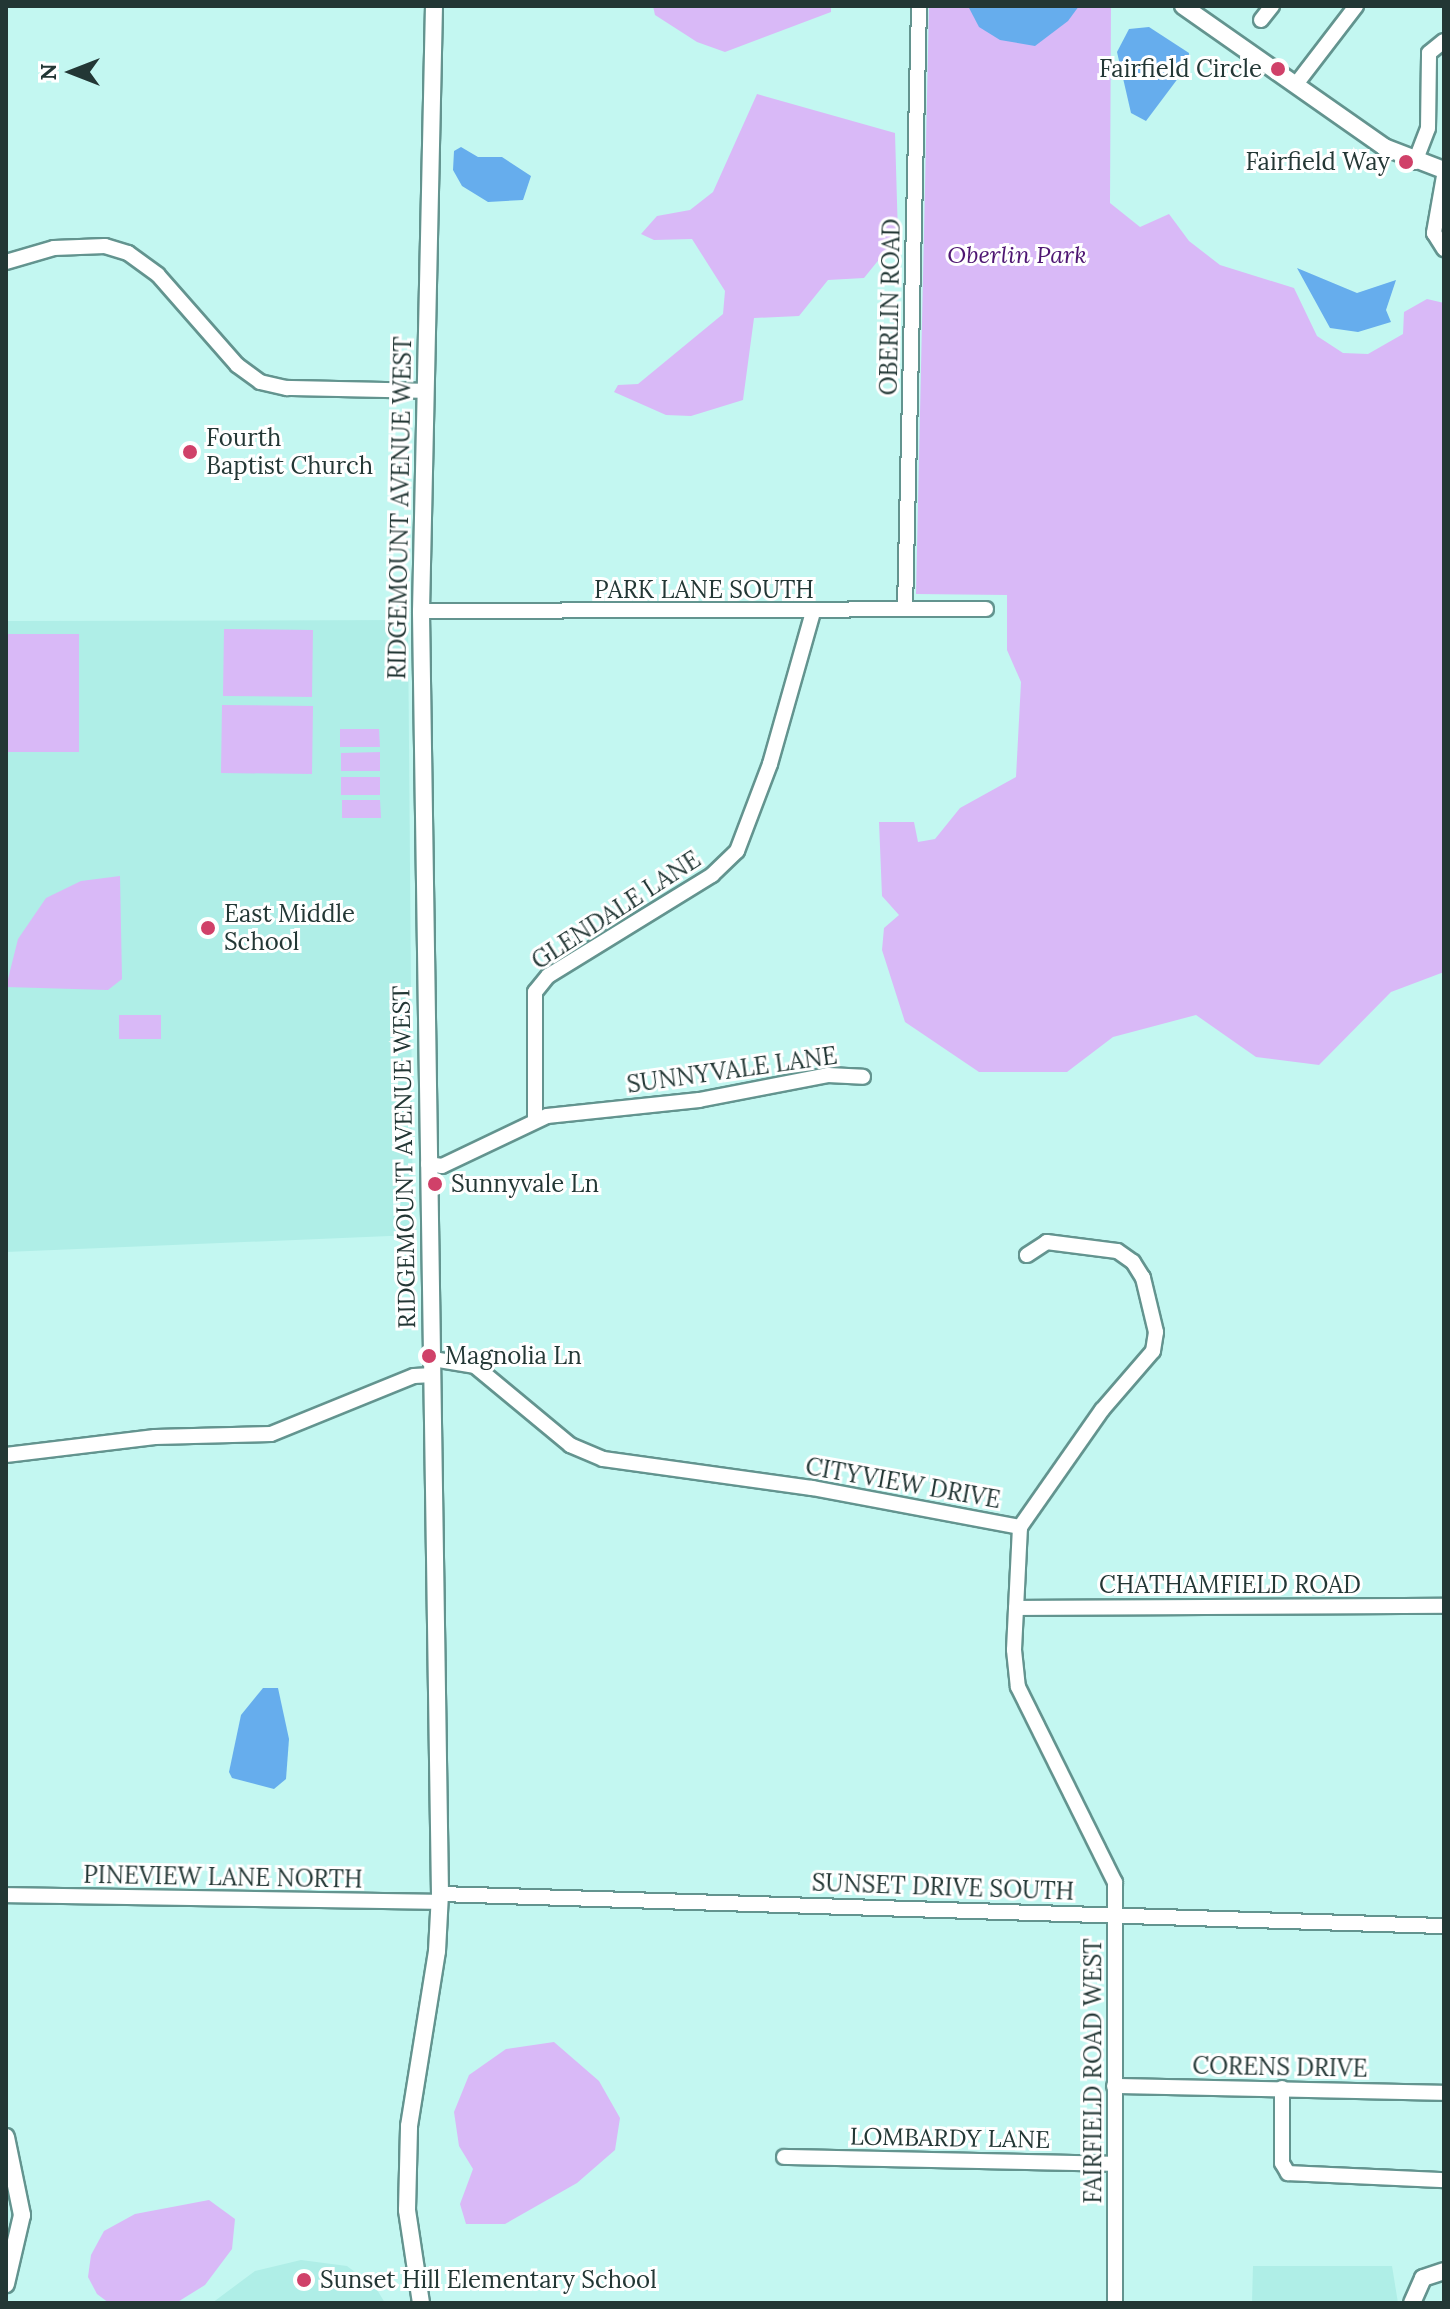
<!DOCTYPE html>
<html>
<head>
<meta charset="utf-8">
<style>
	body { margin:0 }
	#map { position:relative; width:1450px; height:2309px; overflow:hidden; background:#c3f7f1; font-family:Lora,serif }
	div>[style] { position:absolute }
	.built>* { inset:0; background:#afeee7 }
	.green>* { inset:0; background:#d9b9f7 }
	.water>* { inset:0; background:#66aded }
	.roads { filter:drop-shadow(2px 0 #63948f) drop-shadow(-2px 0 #63948f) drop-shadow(0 2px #63948f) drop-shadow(0 -2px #63948f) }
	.minor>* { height:14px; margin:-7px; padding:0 7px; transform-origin:7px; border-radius:7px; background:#fff }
	.tertiary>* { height:16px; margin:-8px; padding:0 8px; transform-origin:8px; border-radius:8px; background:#fff }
	.dots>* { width:22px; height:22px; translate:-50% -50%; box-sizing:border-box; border:4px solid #fff; border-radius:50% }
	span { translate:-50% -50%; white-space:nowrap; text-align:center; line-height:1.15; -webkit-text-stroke:6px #fff; paint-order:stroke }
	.poi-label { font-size:24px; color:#233735 }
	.right { translate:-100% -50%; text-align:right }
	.left { translate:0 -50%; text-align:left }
	.park-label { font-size:24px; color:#4e1672; font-style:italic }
	.street-label { font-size:24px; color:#233735 }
	.frame { position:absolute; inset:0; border:8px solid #233735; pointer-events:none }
	.north { position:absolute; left:32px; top:32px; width:80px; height:80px; -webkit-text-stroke:6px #fff; paint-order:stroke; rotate:270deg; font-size:22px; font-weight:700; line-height:32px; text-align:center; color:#233735 }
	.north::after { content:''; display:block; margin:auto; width:28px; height:36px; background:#233735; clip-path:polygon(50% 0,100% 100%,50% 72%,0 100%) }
</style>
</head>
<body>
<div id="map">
	<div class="built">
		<i style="clip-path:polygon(408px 620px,413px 1235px,6px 1252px,6px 621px)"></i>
		<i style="clip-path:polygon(301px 2260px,347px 2266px,376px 2288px,385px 2303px,212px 2303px,255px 2271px)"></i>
		<i style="clip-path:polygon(1253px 2266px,1392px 2266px,1398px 2303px,1252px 2303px)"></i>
	</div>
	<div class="green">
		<i style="clip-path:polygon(653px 6px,831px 6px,831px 12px,725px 52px,697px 42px,655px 15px)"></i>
		<i style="clip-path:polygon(929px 6px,1111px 6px,1110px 203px,1140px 227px,1169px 214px,1189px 241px,1220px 265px,1294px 288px,1317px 336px,1343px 353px,1368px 354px,1403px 334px,1404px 312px,1427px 299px,1444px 303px,1444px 972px,1391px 992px,1319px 1065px,1256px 1057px,1196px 1015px,1113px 1037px,1067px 1072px,979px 1072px,905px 1022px,882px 950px,884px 928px,899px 915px,882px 896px,879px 822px,914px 822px,918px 842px,935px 839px,960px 808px,1016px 777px,1021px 682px,1007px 650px,1007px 595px,916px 594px)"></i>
		<i style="clip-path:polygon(757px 94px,895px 133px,898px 236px,864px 278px,828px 280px,799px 316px,754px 318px,743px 400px,691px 416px,666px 415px,614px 392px,618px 385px,638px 384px,723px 314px,725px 291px,692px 239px,654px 240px,641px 234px,657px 216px,690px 210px,713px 192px)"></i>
		<i style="clip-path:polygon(224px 629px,313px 630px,312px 697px,223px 696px)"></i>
		<i style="clip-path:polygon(6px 634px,79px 634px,79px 752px,6px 752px)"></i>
		<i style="clip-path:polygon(222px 705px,313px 706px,312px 774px,221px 773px)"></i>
		<i style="clip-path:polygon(340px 729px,379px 729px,380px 747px,340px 747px)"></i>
		<i style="clip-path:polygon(380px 752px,380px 771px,341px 771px,341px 753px)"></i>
		<i style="clip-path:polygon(341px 777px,380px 777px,380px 795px,341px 795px)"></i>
		<i style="clip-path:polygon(380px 800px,381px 818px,342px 818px,342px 800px)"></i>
		<i style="clip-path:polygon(120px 876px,122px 979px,108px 990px,6px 987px,18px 939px,46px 898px,81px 881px)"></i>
		<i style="clip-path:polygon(119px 1015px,161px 1015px,161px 1039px,119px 1039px)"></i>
		<i style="clip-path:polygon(554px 2042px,599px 2081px,620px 2118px,615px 2150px,577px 2183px,505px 2224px,466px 2224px,460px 2204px,473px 2169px,459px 2146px,454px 2112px,469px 2075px,506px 2049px)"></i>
		<i style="clip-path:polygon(209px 2200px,235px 2219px,232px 2249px,205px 2285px,176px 2303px,109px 2303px,97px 2294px,88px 2277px,91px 2255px,104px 2231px,135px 2214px)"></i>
	</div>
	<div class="water">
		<i style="clip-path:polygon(968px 6px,1079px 6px,1068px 21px,1035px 46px,1000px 40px,979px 27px)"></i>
		<i style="clip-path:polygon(1149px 27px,1189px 53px,1188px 65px,1146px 121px,1131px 113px,1117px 52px,1129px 29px)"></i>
		<i style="clip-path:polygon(461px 147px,478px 157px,502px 157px,531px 176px,523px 200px,488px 202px,462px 186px,453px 170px,454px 151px)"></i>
		<i style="clip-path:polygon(1297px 268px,1357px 293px,1396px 280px,1386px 310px,1391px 322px,1358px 332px,1330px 328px)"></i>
		<i style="clip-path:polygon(263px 1688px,278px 1688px,289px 1739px,286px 1779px,274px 1789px,232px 1778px,229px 1772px,241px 1715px)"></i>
	</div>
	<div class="roads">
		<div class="minor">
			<i style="left:1261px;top:20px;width:18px;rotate:-52deg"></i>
			<i style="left:1297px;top:83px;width:97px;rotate:-52.5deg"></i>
			<i style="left:1415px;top:162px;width:36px;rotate:-69deg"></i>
			<i style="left:1428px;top:128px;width:75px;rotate:-89.2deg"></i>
			<i style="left:1429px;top:53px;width:19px;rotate:-39deg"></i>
			<i style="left:1444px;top:176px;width:58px;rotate:100deg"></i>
			<i style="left:1434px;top:233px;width:19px;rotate:58deg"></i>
			<i style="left:6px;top:262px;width:50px;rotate:-16.3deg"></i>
			<i style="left:54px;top:248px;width:51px;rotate:-2.2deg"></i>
			<i style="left:105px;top:246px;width:24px;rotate:17deg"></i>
			<i style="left:128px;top:253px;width:37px;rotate:36deg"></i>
			<i style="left:158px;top:275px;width:120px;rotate:48.7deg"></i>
			<i style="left:237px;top:365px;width:29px;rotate:36deg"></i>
			<i style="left:260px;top:382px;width:28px;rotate:13deg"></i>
			<i style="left:287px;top:388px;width:138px;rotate:1.2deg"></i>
			<i style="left:905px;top:609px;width:603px;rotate:-88.67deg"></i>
			<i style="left:421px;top:611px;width:565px;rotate:-0.2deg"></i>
			<i style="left:535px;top:1121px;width:129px;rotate:-90deg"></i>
			<i style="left:535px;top:992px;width:21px;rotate:-51deg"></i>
			<i style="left:548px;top:976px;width:193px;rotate:-31.6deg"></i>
			<i style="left:712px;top:875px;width:35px;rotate:-44deg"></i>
			<i style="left:737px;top:851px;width:93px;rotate:-69.2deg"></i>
			<i style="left:770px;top:764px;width:158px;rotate:-74.2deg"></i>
			<i style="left:428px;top:1164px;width:14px;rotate:8deg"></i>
			<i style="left:442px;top:1166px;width:116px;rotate:-25.5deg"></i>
			<i style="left:547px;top:1116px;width:153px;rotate:-6deg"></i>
			<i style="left:699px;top:1100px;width:131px;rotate:-11deg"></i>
			<i style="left:828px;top:1075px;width:35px;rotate:3deg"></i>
			<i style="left:433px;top:1359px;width:43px;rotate:9.5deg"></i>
			<i style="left:475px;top:1366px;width:124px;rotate:39.7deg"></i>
			<i style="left:570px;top:1445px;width:36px;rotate:23deg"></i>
			<i style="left:603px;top:1459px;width:211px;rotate:7.9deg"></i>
			<i style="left:812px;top:1488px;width:212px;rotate:10.6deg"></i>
			<i style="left:6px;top:1455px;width:150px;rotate:-6.9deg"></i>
			<i style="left:155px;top:1437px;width:116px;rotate:-1.5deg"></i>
			<i style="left:271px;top:1434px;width:154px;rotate:-22.1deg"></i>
			<i style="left:414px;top:1376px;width:19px;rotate:-3deg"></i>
			<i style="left:1020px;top:1527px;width:123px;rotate:92.8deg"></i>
			<i style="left:1014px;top:1650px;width:37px;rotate:84deg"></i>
			<i style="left:1018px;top:1687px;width:218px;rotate:63.6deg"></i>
			<i style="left:1115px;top:1882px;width:421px;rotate:90deg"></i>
			<i style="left:1020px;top:1527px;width:143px;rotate:-55deg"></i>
			<i style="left:1102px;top:1410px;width:78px;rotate:-49.2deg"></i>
			<i style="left:1153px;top:1351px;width:19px;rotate:-81deg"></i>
			<i style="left:1156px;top:1332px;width:56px;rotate:-103.5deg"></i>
			<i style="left:1143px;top:1278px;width:19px;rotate:-122deg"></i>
			<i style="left:1133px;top:1262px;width:19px;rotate:-145deg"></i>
			<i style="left:1117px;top:1251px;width:71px;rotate:-172.7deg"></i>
			<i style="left:1047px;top:1242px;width:24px;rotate:147deg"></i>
			<i style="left:1016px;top:1608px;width:428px;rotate:-0.3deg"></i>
			<i style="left:440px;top:1894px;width:1005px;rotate:1.83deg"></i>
			<i style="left:6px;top:1895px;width:434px;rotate:0.9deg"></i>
			<i style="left:1114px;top:2086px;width:330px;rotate:1.2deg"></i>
			<i style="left:1282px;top:2088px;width:75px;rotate:90deg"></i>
			<i style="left:1282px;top:2163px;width:12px;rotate:59deg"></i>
			<i style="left:1288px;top:2173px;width:156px;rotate:2.6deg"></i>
			<i style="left:784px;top:2157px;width:331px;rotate:1.2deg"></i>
		</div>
		<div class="tertiary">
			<i style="left:1183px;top:6px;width:246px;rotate:35deg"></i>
			<i style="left:1384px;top:147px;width:64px;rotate:21deg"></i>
			<i style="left:6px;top:2137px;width:80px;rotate:78.4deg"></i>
			<i style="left:22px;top:2215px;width:71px;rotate:103.1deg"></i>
			<i style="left:421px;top:2303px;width:94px;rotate:-98.6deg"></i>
			<i style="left:407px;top:2210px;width:84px;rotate:-88.6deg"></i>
			<i style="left:409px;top:2126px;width:177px;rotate:-80.9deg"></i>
			<i style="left:437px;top:1951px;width:57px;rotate:-87deg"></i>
			<i style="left:440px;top:1894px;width:1283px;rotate:-90.85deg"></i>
			<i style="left:421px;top:611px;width:605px;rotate:-88.77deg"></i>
			<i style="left:1412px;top:2303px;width:27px;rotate:-66deg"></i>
			<i style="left:1423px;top:2278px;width:22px;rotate:-18deg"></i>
		</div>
	</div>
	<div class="dots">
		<i style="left:1278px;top:69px;background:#d04169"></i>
		<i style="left:1406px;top:162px;background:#d04169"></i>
		<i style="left:190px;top:452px;background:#d04169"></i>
		<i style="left:208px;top:928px;background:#d04169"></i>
		<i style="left:435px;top:1184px;background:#d04169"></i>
		<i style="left:429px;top:1356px;background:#d04169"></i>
		<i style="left:304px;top:2280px;background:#d04169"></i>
	</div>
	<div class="poi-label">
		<span class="right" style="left:1262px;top:69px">Fairfield Circle</span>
		<span class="right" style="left:1390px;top:162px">Fairfield Way</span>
		<span class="left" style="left:206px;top:452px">Fourth<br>Baptist Church</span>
		<span class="left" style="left:224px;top:928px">East Middle<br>School</span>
		<span class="left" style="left:451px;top:1184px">Sunnyvale Ln</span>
		<span class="left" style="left:445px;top:1356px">Magnolia Ln</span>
		<span class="left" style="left:320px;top:2280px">Sunset Hill Elementary School</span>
	</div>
	<div class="park-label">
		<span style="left:1017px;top:255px">Oberlin Park</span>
	</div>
	<div class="street-label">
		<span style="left:890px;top:307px;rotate:-89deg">OBERLIN ROAD</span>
		<span style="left:400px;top:508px;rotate:-89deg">RIDGEMOUNT AVENUE WEST</span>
		<span style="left:704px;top:590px">PARK LANE SOUTH</span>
		<span style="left:616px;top:910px;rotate:-33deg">GLENDALE LANE</span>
		<span style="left:732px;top:1070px;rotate:-8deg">SUNNYVALE LANE</span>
		<span style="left:404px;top:1157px;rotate:-91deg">RIDGEMOUNT AVENUE WEST</span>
		<span style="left:903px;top:1483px;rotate:10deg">CITYVIEW DRIVE</span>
		<span style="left:1230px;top:1585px">CHATHAMFIELD ROAD</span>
		<span style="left:223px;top:1877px;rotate:1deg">PINEVIEW LANE NORTH</span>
		<span style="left:943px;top:1887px;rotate:2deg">SUNSET DRIVE SOUTH</span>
		<span style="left:1280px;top:2067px;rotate:1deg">CORENS DRIVE</span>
		<span style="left:1093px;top:2071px;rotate:-90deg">FAIRFIELD ROAD WEST</span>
		<span style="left:950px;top:2138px;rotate:1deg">LOMBARDY LANE</span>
	</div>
	<div class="frame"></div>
	<div class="north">N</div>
</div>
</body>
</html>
